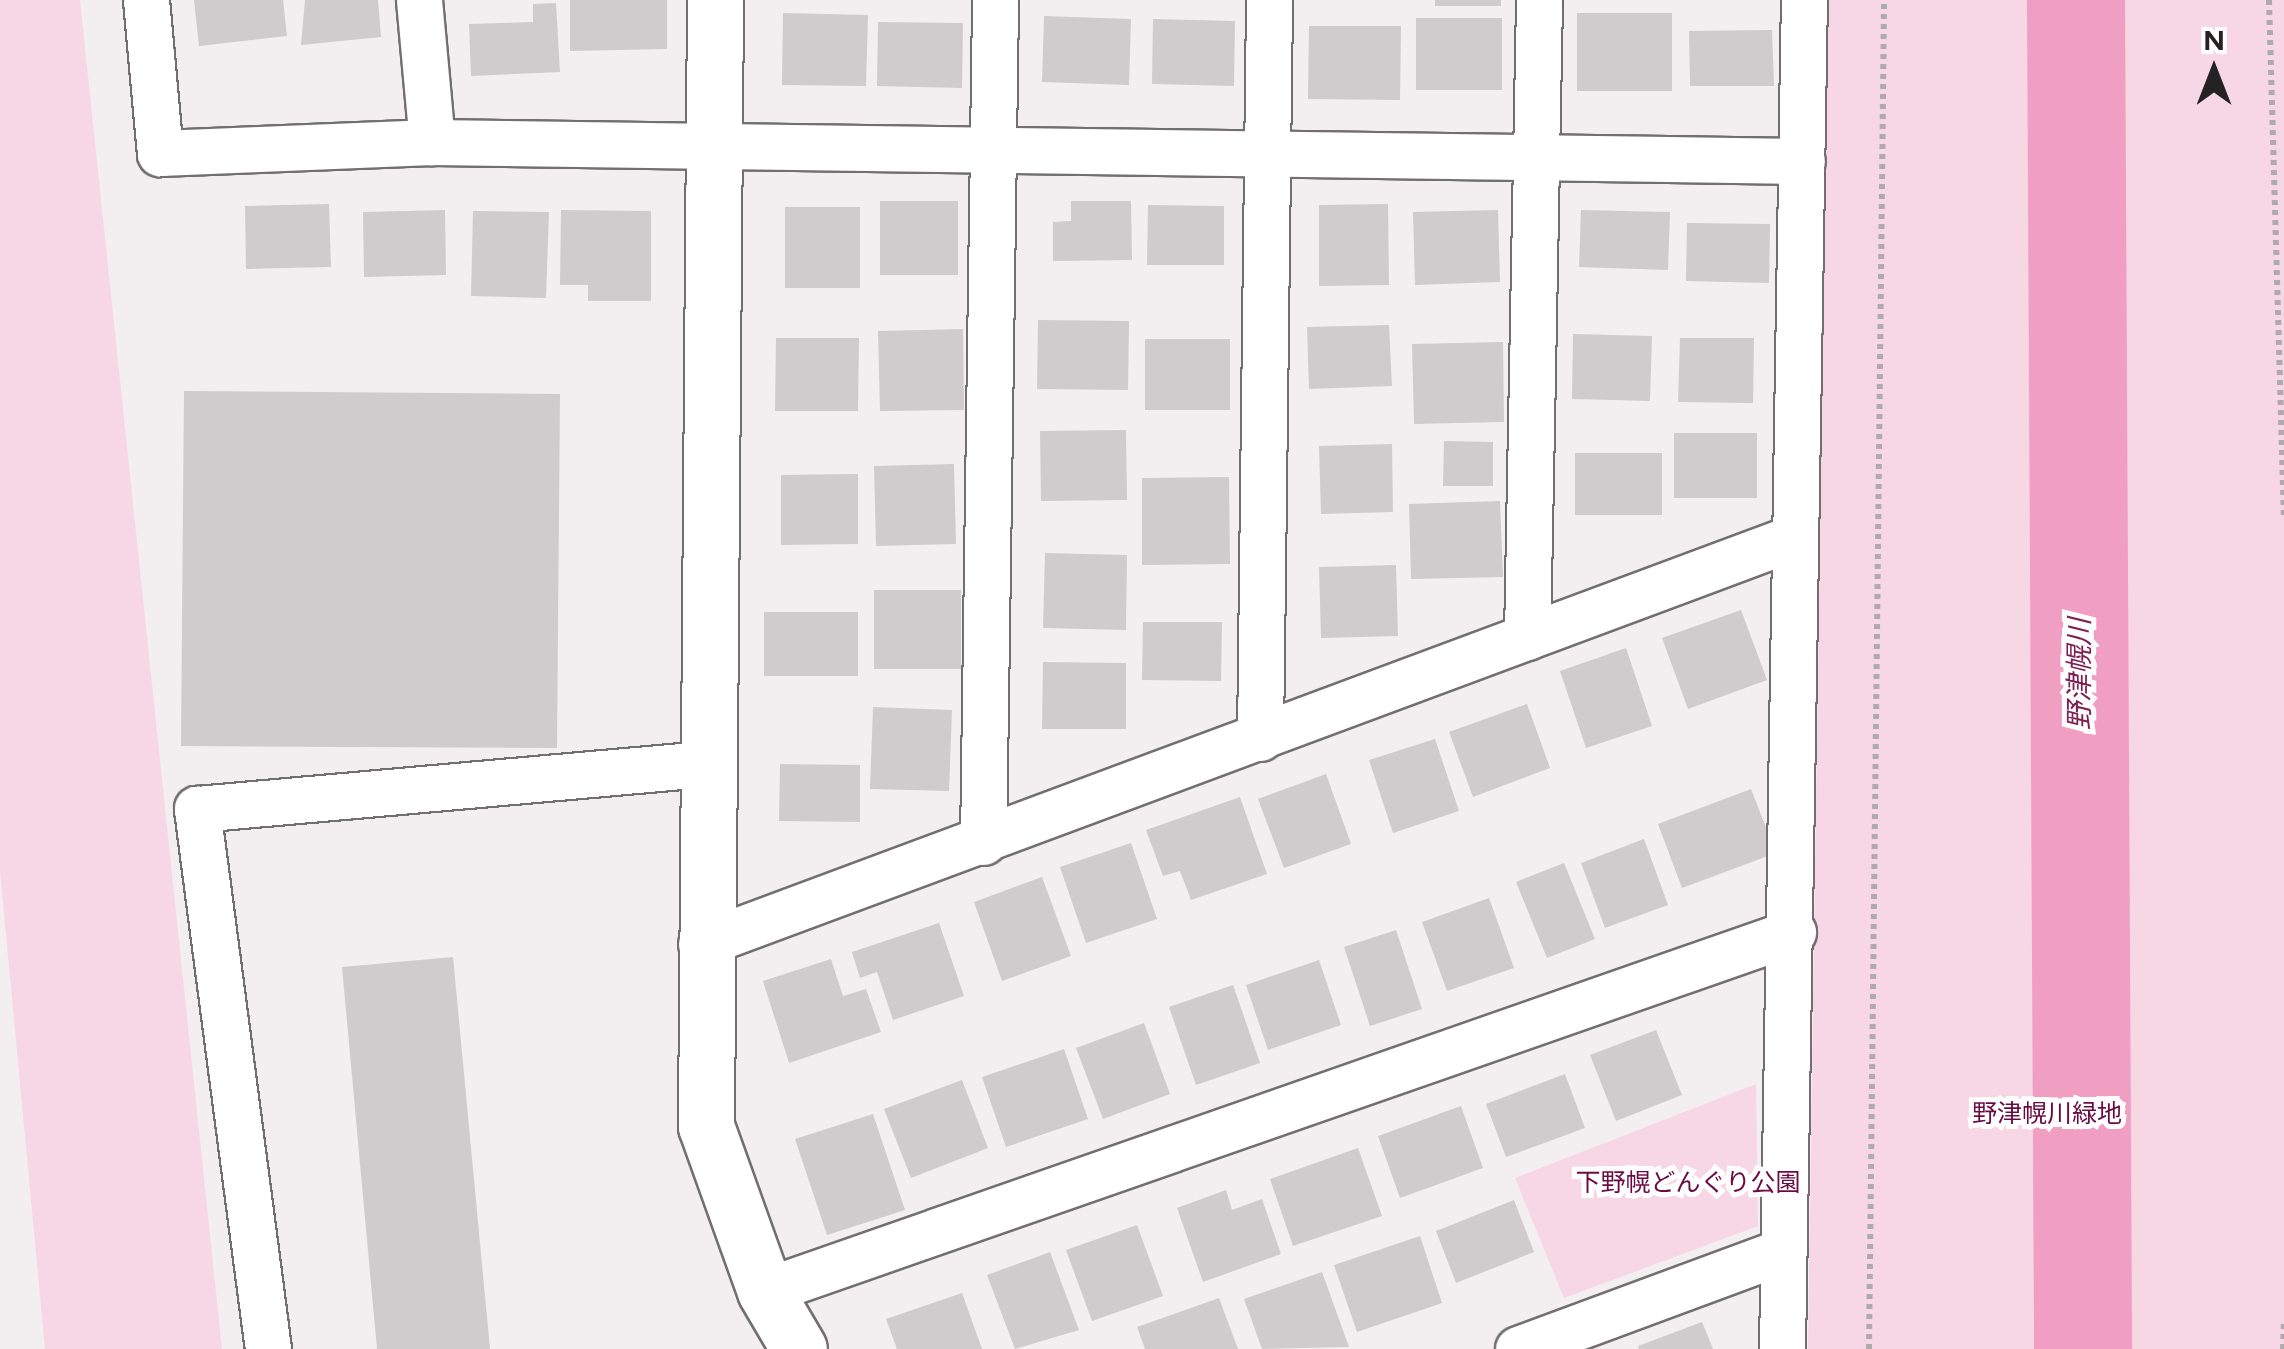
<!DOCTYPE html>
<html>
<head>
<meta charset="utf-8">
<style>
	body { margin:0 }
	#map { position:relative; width:2284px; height:1349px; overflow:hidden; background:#f3eff0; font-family:Figtree,"Noto Sans JP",sans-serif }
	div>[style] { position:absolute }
	.green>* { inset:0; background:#f7d7e3 }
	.river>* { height:98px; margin:-49px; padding:0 49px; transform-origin:49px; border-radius:49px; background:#f09ec2 }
	.building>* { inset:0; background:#d0cbcd }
	.path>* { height:6px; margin-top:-3px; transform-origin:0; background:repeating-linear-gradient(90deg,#afabac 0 5px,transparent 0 10px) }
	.roads { filter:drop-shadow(2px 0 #736f70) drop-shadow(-2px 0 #736f70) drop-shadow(0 2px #736f70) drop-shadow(0 -2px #736f70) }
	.street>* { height:45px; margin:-22.5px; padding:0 22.5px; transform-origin:22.5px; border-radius:22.5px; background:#fff }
	.secondary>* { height:55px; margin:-27.5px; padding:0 27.5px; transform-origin:27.5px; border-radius:27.5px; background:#fff }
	span { translate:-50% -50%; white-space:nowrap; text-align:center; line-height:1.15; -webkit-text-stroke:10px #fff; paint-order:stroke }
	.park-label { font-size:25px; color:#6b0b42 }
	.water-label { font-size:28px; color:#7e2152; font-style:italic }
	.north { position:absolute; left:2164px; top:20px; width:100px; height:100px; -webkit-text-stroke:8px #fff; paint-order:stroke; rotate:0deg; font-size:28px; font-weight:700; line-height:40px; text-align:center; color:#242222 }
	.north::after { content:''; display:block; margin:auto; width:35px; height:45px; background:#242222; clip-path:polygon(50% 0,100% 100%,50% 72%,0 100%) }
</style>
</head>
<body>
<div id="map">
	<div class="green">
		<i style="clip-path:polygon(0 0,80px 0,222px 1349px,45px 1349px,0 871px)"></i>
		<i style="clip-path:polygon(1828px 0,2284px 0,2284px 1349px,1808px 1349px)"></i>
		<i style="clip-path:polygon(1756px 1084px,1758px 1226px,1564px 1298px,1515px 1178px)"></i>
	</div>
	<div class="river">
		<i style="left:2076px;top:0;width:1349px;rotate:89.7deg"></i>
	</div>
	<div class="building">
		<i style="clip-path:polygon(194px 0,283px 0,287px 36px,199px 46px)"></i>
		<i style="clip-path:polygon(305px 0,378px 0,381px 37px,301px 45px)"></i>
		<i style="clip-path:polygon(570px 0,667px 0,667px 49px,570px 51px)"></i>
		<i style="clip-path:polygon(1435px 0,1501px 0,1501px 6px,1435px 6px)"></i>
		<i style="clip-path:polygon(556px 3px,560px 72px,471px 76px,469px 24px,533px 22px,533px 4px)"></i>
		<i style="clip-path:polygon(783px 13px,868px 15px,866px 86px,782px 85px)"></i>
		<i style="clip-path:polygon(1577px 13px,1672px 13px,1672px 91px,1577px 91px)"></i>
		<i style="clip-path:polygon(1044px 16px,1131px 19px,1129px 85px,1042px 82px)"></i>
		<i style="clip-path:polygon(1416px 18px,1502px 18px,1502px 90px,1416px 90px)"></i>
		<i style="clip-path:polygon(1153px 19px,1235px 21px,1234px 86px,1152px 84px)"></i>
		<i style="clip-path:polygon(878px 22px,963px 23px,962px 88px,877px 86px)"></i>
		<i style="clip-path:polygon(1309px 26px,1401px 26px,1400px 100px,1308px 99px)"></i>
		<i style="clip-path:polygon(1772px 30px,1774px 86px,1690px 86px,1689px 31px)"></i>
		<i style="clip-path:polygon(880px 201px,958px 201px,958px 275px,880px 275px)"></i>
		<i style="clip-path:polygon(1071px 201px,1131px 201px,1132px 260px,1053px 261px,1053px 222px,1071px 221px)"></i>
		<i style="clip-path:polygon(329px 204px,331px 267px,246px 269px,245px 206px)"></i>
		<i style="clip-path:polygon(1388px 204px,1389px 285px,1319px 286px,1319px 205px)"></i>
		<i style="clip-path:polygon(1148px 205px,1224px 206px,1224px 265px,1147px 265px)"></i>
		<i style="clip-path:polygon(785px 207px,860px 207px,860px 288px,785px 288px)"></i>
		<i style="clip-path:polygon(445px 210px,446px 275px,364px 277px,363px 212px)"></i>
		<i style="clip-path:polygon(561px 210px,651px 211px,651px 301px,588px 301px,588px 285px,560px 285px)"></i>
		<i style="clip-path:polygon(1498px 210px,1500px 282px,1415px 285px,1413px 212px)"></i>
		<i style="clip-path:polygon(1581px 210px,1670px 212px,1668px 270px,1579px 267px)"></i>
		<i style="clip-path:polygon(473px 211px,549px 212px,546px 298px,471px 296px)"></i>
		<i style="clip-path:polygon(1687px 223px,1770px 224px,1769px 283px,1686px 281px)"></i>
		<i style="clip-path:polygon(1038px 320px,1129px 321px,1128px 390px,1037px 389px)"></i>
		<i style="clip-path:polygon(1389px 325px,1392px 386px,1309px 389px,1307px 327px)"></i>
		<i style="clip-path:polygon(963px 329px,964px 410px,880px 411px,878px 331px)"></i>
		<i style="clip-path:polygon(1573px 334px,1652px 336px,1650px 401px,1572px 399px)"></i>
		<i style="clip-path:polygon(776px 338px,859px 338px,858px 411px,775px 411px)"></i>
		<i style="clip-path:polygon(1680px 338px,1754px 338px,1753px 403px,1678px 402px)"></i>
		<i style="clip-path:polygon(1145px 339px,1230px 339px,1230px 410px,1145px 410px)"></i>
		<i style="clip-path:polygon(1503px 342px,1504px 422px,1414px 424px,1412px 344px)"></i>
		<i style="clip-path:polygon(184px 391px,560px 394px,557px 748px,181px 746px)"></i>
		<i style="clip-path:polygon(1126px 430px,1127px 500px,1041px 501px,1040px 431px)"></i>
		<i style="clip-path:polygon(1674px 433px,1757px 433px,1757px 498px,1674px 498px)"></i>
		<i style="clip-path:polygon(1444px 441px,1493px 442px,1493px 486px,1443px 486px)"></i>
		<i style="clip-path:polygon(1392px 444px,1393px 512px,1321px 514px,1319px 446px)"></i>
		<i style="clip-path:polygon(1575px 453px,1662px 453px,1662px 515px,1575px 515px)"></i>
		<i style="clip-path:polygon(954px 464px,956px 544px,876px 546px,874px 466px)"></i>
		<i style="clip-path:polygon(858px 474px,858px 544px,781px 545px,781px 475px)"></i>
		<i style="clip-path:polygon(1229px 477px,1230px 564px,1142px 565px,1142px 478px)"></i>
		<i style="clip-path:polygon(1500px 501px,1503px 577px,1411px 579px,1409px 504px)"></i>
		<i style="clip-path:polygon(1045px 553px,1127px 555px,1126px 630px,1043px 628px)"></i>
		<i style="clip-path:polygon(1396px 565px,1398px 636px,1321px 638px,1319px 567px)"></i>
		<i style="clip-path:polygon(874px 590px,961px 590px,961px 669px,874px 669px)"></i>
		<i style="clip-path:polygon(1741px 610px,1767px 680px,1688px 709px,1662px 638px)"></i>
		<i style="clip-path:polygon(764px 612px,858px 612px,858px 676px,764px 676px)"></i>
		<i style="clip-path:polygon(1143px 622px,1222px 622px,1221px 681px,1142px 680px)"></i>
		<i style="clip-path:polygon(1626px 648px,1652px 726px,1586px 748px,1560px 671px)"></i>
		<i style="clip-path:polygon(1043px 662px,1126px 663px,1126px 729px,1042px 729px)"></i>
		<i style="clip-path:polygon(1527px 704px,1550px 768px,1473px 797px,1449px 732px)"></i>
		<i style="clip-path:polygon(873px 707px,952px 710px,949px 791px,870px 789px)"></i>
		<i style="clip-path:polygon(1435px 739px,1459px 811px,1393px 833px,1369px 760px)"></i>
		<i style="clip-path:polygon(780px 764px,860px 765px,860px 822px,779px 821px)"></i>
		<i style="clip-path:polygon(1326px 774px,1351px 844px,1284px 868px,1258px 799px)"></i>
		<i style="clip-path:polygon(1751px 789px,1776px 853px,1682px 888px,1658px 824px)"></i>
		<i style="clip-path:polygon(1240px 797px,1267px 874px,1191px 900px,1180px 871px,1163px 876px,1146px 830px)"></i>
		<i style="clip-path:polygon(1644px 839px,1668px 905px,1605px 928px,1581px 863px)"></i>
		<i style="clip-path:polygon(1131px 843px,1157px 919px,1086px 943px,1060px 867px)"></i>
		<i style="clip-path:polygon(1564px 863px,1595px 939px,1547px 958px,1516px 882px)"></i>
		<i style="clip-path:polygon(1042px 877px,1071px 956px,1002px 981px,974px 902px)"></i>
		<i style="clip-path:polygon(1489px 898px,1514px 968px,1447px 991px,1422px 922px)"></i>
		<i style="clip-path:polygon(939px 923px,964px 996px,893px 1020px,877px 972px,860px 978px,852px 952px)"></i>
		<i style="clip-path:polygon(1396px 930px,1422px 1009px,1370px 1026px,1344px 947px)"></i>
		<i style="clip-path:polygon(453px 957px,490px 1349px,377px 1349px,342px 967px)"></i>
		<i style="clip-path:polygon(831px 959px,843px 996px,866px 989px,881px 1032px,789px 1063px,763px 981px)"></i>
		<i style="clip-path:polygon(1319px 960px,1341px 1025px,1268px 1050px,1246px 985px)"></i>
		<i style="clip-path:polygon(1233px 985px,1260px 1063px,1196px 1085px,1169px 1007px)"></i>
		<i style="clip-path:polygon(1144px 1023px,1170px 1094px,1103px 1119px,1076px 1048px)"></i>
		<i style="clip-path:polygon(1656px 1030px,1682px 1095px,1616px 1121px,1590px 1055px)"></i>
		<i style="clip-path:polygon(1064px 1049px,1088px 1119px,1006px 1147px,982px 1077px)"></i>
		<i style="clip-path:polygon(1565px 1074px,1585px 1128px,1506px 1157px,1486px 1104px)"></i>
		<i style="clip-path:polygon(962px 1080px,988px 1148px,911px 1178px,884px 1109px)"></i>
		<i style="clip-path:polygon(1461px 1106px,1483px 1168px,1400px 1198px,1378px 1136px)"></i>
		<i style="clip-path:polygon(873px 1114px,905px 1210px,827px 1235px,795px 1139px)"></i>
		<i style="clip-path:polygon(1358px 1148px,1382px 1216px,1293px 1246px,1270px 1179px)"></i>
		<i style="clip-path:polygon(1226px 1190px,1232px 1210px,1262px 1199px,1281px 1254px,1203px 1282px,1177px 1208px)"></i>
		<i style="clip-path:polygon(1514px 1200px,1534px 1252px,1456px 1283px,1436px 1231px)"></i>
		<i style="clip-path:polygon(1137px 1225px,1163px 1296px,1092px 1321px,1066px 1250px)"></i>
		<i style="clip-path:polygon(1420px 1236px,1442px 1303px,1357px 1332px,1334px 1265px)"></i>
		<i style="clip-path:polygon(1050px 1252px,1079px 1330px,1015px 1349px,987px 1275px)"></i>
		<i style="clip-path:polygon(1322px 1272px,1349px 1347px,1262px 1349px,1244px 1299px)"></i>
		<i style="clip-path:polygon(962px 1293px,982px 1349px,897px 1349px,886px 1319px)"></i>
		<i style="clip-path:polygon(1219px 1298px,1238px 1349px,1145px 1349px,1137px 1327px)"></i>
		<i style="clip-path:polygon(1702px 1322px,1713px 1349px,1639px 1349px,1638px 1346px)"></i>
	</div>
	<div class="path">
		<i style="left:2269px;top:0;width:520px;rotate:88.35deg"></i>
		<i style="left:1869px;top:1349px;width:1349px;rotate:-89.36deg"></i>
		<i style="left:2283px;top:1349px;width:29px;rotate:-88deg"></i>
	</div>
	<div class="roads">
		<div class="street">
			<i style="left:146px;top:0;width:154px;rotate:84.8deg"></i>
			<i style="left:160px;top:153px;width:272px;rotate:-2.3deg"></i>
			<i style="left:432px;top:142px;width:1370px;rotate:0.79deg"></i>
			<i style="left:419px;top:0;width:143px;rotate:84.8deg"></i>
			<i style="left:1527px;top:637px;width:637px;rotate:-88.92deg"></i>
			<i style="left:1260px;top:738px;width:738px;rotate:-89.3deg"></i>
			<i style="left:983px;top:842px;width:842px;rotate:-89.18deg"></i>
			<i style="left:701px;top:944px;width:1167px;rotate:-20.41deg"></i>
			<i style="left:765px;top:1291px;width:1089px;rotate:-19.25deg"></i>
			<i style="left:268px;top:1349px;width:545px;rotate:-97.49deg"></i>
			<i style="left:197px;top:809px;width:509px;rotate:-5.07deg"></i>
			<i style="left:1518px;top:1349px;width:283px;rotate:-20.3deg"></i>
			<i style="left:1782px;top:1349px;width:1349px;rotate:-89.07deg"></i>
		</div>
		<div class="secondary">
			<i style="left:715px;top:0;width:1126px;rotate:90.46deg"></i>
			<i style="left:706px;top:1126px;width:175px;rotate:70.3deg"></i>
			<i style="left:765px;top:1291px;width:67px;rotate:59.6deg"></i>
		</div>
	</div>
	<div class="park-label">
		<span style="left:2047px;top:1113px">野津幌川緑地</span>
		<span style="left:1688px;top:1182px">下野幌どんぐり公園</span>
	</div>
	<div class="water-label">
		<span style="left:2079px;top:674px;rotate:-90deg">野津幌川</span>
	</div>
	<div class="north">N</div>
</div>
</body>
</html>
